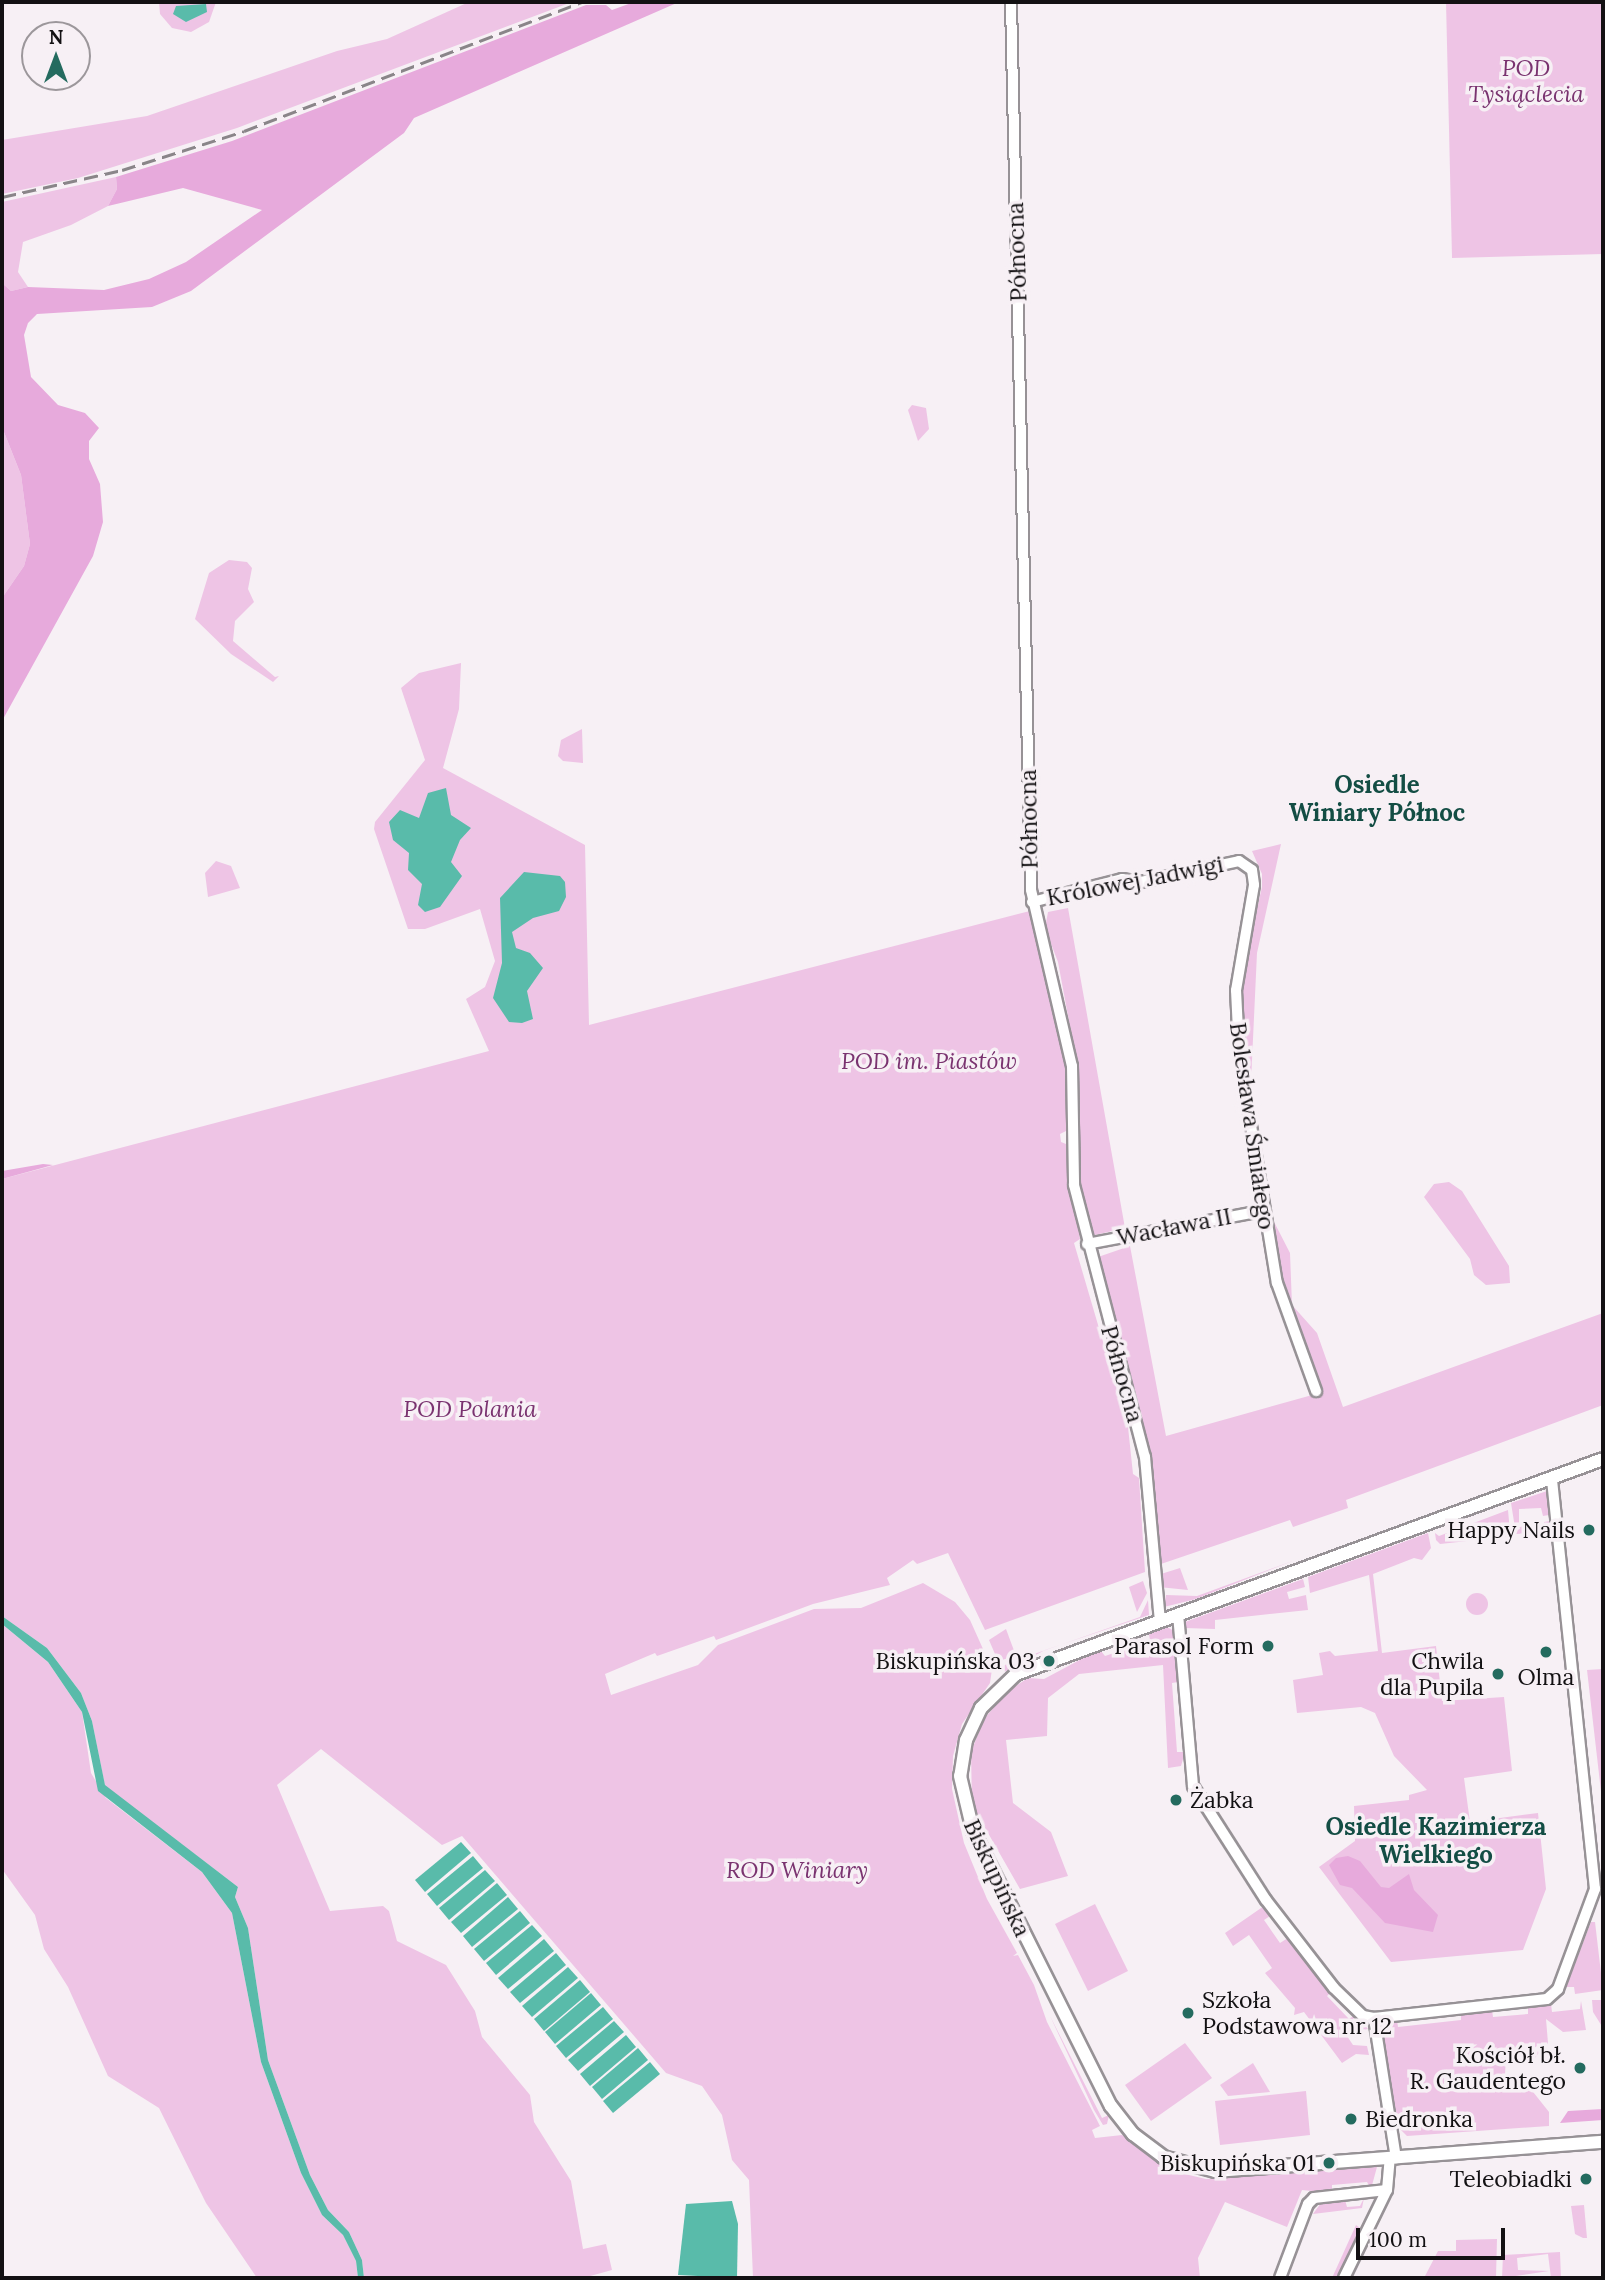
<!DOCTYPE html>
<html>
<head>
<meta charset="utf-8">
<style>
	body { margin:0 }
	#map { position:relative; width:1605px; height:2280px; overflow:hidden; background:#f7f0f5; font-family:Lora,serif }
	div>[style] { position:absolute }
	.green>* { inset:0; background:#eec4e5 }
	.round { border-radius:50% }
	.forest>* { inset:0; background:#e7aadc }
	.water>* { inset:0; background:#59bbaa }
	.roads { filter:drop-shadow(2px 0 #979296) drop-shadow(-2px 0 #979296) drop-shadow(0 2px #979296) drop-shadow(0 -2px #979296) }
	.minor>* { height:10px; margin:-5px; padding:0 5px; transform-origin:5px; border-radius:5px; background:#fff }
	.tertiary>* { height:12px; margin:-6px; padding:0 6px; transform-origin:6px; border-radius:6px; background:#fff }
	.rail>* { height:2.5px; margin-top:-1.25px; transform-origin:0; background:repeating-linear-gradient(90deg,#8a8589 0 14px,transparent 0 21px) }
	.dots>* { width:19px; height:19px; translate:-50% -50%; box-sizing:border-box; border:4px solid #f7f0f5; border-radius:50% }
	span { translate:-50% -50%; white-space:nowrap; text-align:center; line-height:1.15; -webkit-text-stroke:7px #f7f0f5; paint-order:stroke }
	.park-label { font-size:23px; color:#7a3370; font-style:italic }
	.street-label { font-size:23px; color:#131113 }
	.poi-label { font-size:23px; color:#131113 }
	.right { translate:-100% -50%; text-align:right }
	.left { translate:0 -50%; text-align:left }
	.neighbourhood-label { font-size:24px; color:#134d44; font-weight:700 }
	.frame { position:absolute; inset:0; border:4px solid #131113; pointer-events:none }
	.north { position:absolute; left:21px; top:21px; width:70px; height:70px; box-sizing:border-box; background:#f7f0f5; border:2px solid #9c979b; border-radius:50%; rotate:0deg; font-size:19px; font-weight:700; line-height:28px; text-align:center; color:#131113 }
	.north::after { content:''; display:block; margin:auto; width:24px; height:32px; background:#246b5f; clip-path:polygon(50% 0,100% 100%,50% 72%,0 100%) }
	.scale { position:absolute; left:1356px; top:2228px; width:149px; height:32px; box-sizing:border-box; border:4px solid #131113; border-top:0; padding-left:9px; font-size:21px; line-height:24px; white-space:nowrap; color:#131113; -webkit-text-stroke:5px #f7f0f5; paint-order:stroke }
</style>
</head>
<body>
<div id="map">
	<div class="green">
		<i style="clip-path:polygon(159px 2px,216px 2px,209px 22px,191px 32px,172px 28px,160px 14px)"></i>
		<i style="clip-path:polygon(469px 2px,572px 2px,237px 128px,78px 178px,2px 194px,2px 140px,147px 116px,337px 51px,387px 39px)"></i>
		<i style="clip-path:polygon(1446px 2px,1603px 2px,1603px 254px,1452px 258px)"></i>
		<i style="clip-path:polygon(116px 177px,117px 189px,108px 206px,71px 225px,23px 242px,18px 272px,28px 287px,11px 291px,2px 283px,2px 202px)"></i>
		<i style="clip-path:polygon(912px 405px,926px 408px,929px 429px,918px 441px,908px 410px)"></i>
		<i style="clip-path:polygon(2px 427px,21px 475px,30px 544px,24px 566px,2px 598px)"></i>
		<i style="clip-path:polygon(229px 560px,247px 562px,252px 568px,248px 589px,254px 602px,235px 621px,233px 641px,275px 677px,279px 676px,273px 682px,231px 654px,195px 619px,209px 573px)"></i>
		<i style="clip-path:polygon(461px 663px,459px 709px,443px 768px,585px 845px,589px 1025px,1030px 911px,1048px 963px,1067px 1064px,1066px 1131px,1060px 1134px,1061px 1142px,1066px 1144px,1080px 1239px,1074px 1243px,1128px 1427px,1133px 1474px,1139px 1478px,1145px 1572px,985px 1630px,948px 1553px,917px 1564px,913px 1560px,887px 1578px,890px 1585px,813px 1604px,716px 1640px,714px 1636px,657px 1656px,655px 1653px,605px 1674px,611px 1695px,698px 1665px,718px 1645px,814px 1609px,861px 1608px,923px 1583px,955px 1602px,970px 1620px,992px 1669px,990px 1683px,962px 1724px,953px 1756px,952px 1789px,964px 1843px,987px 1899px,1017px 1953px,1013px 1956px,1018px 1955px,1034px 1985px,1047px 2022px,1100px 2126px,1092px 2130px,1095px 2138px,1122px 2135px,1172px 2171px,1206px 2179px,1377px 2167px,1371px 2189px,1367px 2182px,1332px 2185px,1332px 2193px,1302px 2190px,1287px 2227px,1225px 2202px,1198px 2258px,1200px 2278px,753px 2278px,749px 2180px,732px 2160px,722px 2115px,702px 2086px,666px 2073px,462px 1836px,442px 1845px,321px 1749px,277px 1785px,330px 1911px,383px 1906px,389px 1911px,397px 1941px,446px 1965px,475px 2011px,482px 2037px,530px 2095px,534px 2122px,571px 2181px,583px 2249px,606px 2244px,612px 2270px,583px 2278px,364px 2278px,362px 2260px,349px 2232px,328px 2210px,310px 2175px,268px 2060px,248px 1928px,235px 1897px,238px 1887px,105px 1786px,92px 1721px,81px 1693px,47px 1648px,2px 1616px,2px 1179px,489px 1051px,466px 999px,485px 987px,495px 961px,480px 909px,425px 929px,408px 929px,374px 829px,375px 822px,425px 760px,401px 688px,419px 673px)"></i>
		<i style="clip-path:polygon(582px 729px,583px 763px,563px 761px,558px 756px,561px 740px)"></i>
		<i style="clip-path:polygon(1281px 844px,1257px 953px,1251px 1082px,1242px 1010px,1244px 965px,1262px 887px,1262px 874px,1252px 851px)"></i>
		<i style="clip-path:polygon(216px 861px,231px 866px,240px 888px,208px 897px,205px 873px)"></i>
		<i style="clip-path:polygon(1068px 908px,1125px 1228px,1095px 1235px,1090px 1233px,1079px 1182px,1077px 1064px,1058px 962px,1045px 928px,1048px 912px)"></i>
		<i style="clip-path:polygon(1449px 1182px,1462px 1191px,1509px 1266px,1510px 1283px,1486px 1285px,1474px 1275px,1470px 1259px,1424px 1197px,1434px 1184px)"></i>
		<i style="clip-path:polygon(1269px 1212px,1290px 1253px,1292px 1305px,1317px 1333px,1343px 1407px,1603px 1313px,1603px 1405px,1346px 1500px,1348px 1508px,1293px 1527px,1290px 1520px,1158px 1565px,1152px 1468px,1097px 1264px,1098px 1257px,1130px 1246px,1166px 1436px,1323px 1392px,1287px 1301px)"></i>
		<i style="clip-path:polygon(1547px 1491px,1549px 1515px,1543px 1516px,1541px 1508px,1519px 1509px,1519px 1523px,1530px 1522px,1531px 1529px,1544px 1528px,1544px 1522px,1550px 1521px,1551px 1532px,1516px 1534px,1511px 1503px)"></i>
		<i style="clip-path:polygon(1508px 1510px,1510px 1532px,1505px 1537px,1440px 1544px,1436px 1540px,1435px 1533px,1439px 1536px)"></i>
		<i style="clip-path:polygon(1428px 1533px,1431px 1548px,1422px 1560px,1414px 1558px,1373px 1574px,1382px 1653px,1436px 1646px,1442px 1701px,1504px 1697px,1512px 1771px,1464px 1778px,1470px 1822px,1538px 1813px,1546px 1889px,1523px 1950px,1391px 1962px,1319px 1867px,1355px 1841px,1354px 1806px,1409px 1800px,1409px 1795px,1427px 1790px,1394px 1756px,1375px 1713px,1361px 1707px,1297px 1713px,1293px 1680px,1323px 1675px,1319px 1653px,1330px 1651px,1335px 1656px,1378px 1651px,1369px 1575px,1310px 1593px,1308px 1577px)"></i>
		<i style="clip-path:polygon(1295px 1560px,1196px 1599px,1164px 1607px,1166px 1595px,1197px 1596px)"></i>
		<i style="clip-path:polygon(1180px 1568px,1188px 1590px,1159px 1587px,1161px 1574px)"></i>
		<i style="clip-path:polygon(1303px 1579px,1305px 1587px,1287px 1592px,1289px 1599px,1306px 1595px,1308px 1610px,1215px 1620px,1215px 1629px,1185px 1628px,1185px 1622px)"></i>
		<i style="clip-path:polygon(1143px 1581px,1147px 1593px,1137px 1612px,1129px 1587px)"></i>
		<i class="round" style="left:1466px;top:1593px;width:22px;height:22px"></i>
		<i style="clip-path:polygon(1148px 1600px,1149px 1615px,1045px 1650px,1004px 1672px,1000px 1667px,1017px 1660px,1140px 1617px)"></i>
		<i style="clip-path:polygon(2px 1624px,48px 1662px,82px 1712px,91px 1773px,106px 1798px,202px 1872px,232px 1913px,261px 2062px,301px 2173px,322px 2215px,343px 2235px,356px 2261px,358px 2278px,257px 2278px,206px 2203px,159px 2108px,108px 2076px,68px 1987px,44px 1949px,35px 1915px,2px 1869px)"></i>
		<i style="clip-path:polygon(1167px 1627px,1174px 1631px,1177px 1656px,1178px 1682px,1172px 1683px,1177px 1752px,1185px 1752px,1181px 1766px,1168px 1768px,1163px 1665px,1079px 1674px,1048px 1698px,1047px 1736px,1006px 1740px,1013px 1803px,1051px 1832px,1068px 1876px,1020px 1889px,972px 1805px,971px 1752px,984px 1719px,1008px 1691px,1028px 1678px,1044px 1679px,1089px 1655px,1101px 1651px,1105px 1656px,1150px 1641px,1149px 1634px)"></i>
		<i style="clip-path:polygon(1006px 1629px,1016px 1656px,998px 1661px,989px 1640px)"></i>
		<i style="clip-path:polygon(1603px 1669px,1603px 1809px,1587px 1670px)"></i>
		<i style="clip-path:polygon(1095px 1904px,1128px 1971px,1088px 1991px,1055px 1924px)"></i>
		<i style="clip-path:polygon(1264px 1906px,1273px 1914px,1264px 1920px,1280px 1943px,1291px 1936px,1332px 1991px,1327px 1996px,1349px 2019px,1355px 2015px,1368px 2029px,1345px 2033px,1353px 2045px,1367px 2046px,1369px 2055px,1356px 2054px,1342px 2063px,1304px 2012px,1294px 2015px,1295px 2008px,1265px 1973px,1272px 1968px,1249px 1935px,1233px 1946px,1225px 1933px)"></i>
		<i style="clip-path:polygon(1591px 1922px,1595px 1922px,1603px 1990px,1575px 1994px,1574px 1987px,1566px 1987px)"></i>
		<i style="clip-path:polygon(1592px 2000px,1603px 2000px,1603px 2028px,1593px 2012px)"></i>
		<i style="clip-path:polygon(1581px 2001px,1586px 2030px,1563px 2032px,1546px 2019px,1548px 2043px,1531px 2062px,1524px 2055px,1506px 2056px,1505px 2075px,1488px 2076px,1489px 2087px,1526px 2083px,1549px 2112px,1549px 2126px,1407px 2136px,1395px 2124px,1381px 2036px,1384px 2027px,1397px 2020px,1398px 2027px,1461px 2020px,1461px 2013px,1492px 2010px,1493px 2017px,1528px 2014px,1528px 2006px,1551px 2004px,1552px 2012px,1580px 2009px)"></i>
		<i style="clip-path:polygon(1050px 2016px,1102px 2118px,1109px 2115px,1107px 2124px,1103px 2125px,1094px 2110px)"></i>
		<i style="clip-path:polygon(1185px 2043px,1212px 2078px,1151px 2121px,1125px 2085px)"></i>
		<i style="clip-path:polygon(1253px 2063px,1270px 2092px,1228px 2096px,1220px 2085px)"></i>
		<i style="clip-path:polygon(1306px 2091px,1310px 2135px,1220px 2145px,1215px 2101px)"></i>
		<i style="clip-path:polygon(1364px 2198px,1362px 2208px,1313px 2214px,1321px 2203px,1345px 2200px,1347px 2207px,1360px 2206px)"></i>
		<i style="clip-path:polygon(1584px 2205px,1587px 2238px,1583px 2238px,1575px 2234px,1571px 2206px)"></i>
		<i style="clip-path:polygon(1356px 2225px,1360px 2228px,1359px 2238px,1338px 2278px,1332px 2278px)"></i>
		<i style="clip-path:polygon(1497px 2239px,1496px 2278px,1424px 2278px,1438px 2251px,1456px 2251px,1456px 2240px)"></i>
		<i style="clip-path:polygon(1560px 2252px,1561px 2278px,1551px 2278px,1548px 2254px,1517px 2258px,1518px 2270px,1549px 2271px,1502px 2278px,1503px 2255px)"></i>
	</div>
	<div class="forest">
		<i style="clip-path:polygon(634px 2px,679px 2px,414px 118px,404px 133px,191px 291px,152px 307px,37px 314px,28px 323px,24px 335px,31px 377px,58px 405px,85px 413px,99px 428px,89px 441px,89px 459px,100px 484px,103px 522px,93px 556px,2px 721px,2px 598px,24px 566px,30px 544px,21px 475px,2px 427px,2px 283px,11px 291px,28px 287px,104px 290px,149px 279px,186px 262px,262px 210px,183px 188px,108px 206px,117px 189px,116px 177px,232px 141px,586px 5px,606px 5px,612px 10px)"></i>
		<i style="clip-path:polygon(43px 1164px,53px 1165px,2px 1179px,2px 1171px)"></i>
		<i style="clip-path:polygon(1348px 1856px,1360px 1861px,1381px 1887px,1389px 1888px,1409px 1874px,1414px 1890px,1438px 1915px,1433px 1932px,1385px 1923px,1352px 1888px,1340px 1885px,1329px 1865px,1336px 1858px)"></i>
		<i style="clip-path:polygon(1603px 2109px,1603px 2120px,1560px 2123px,1568px 2111px)"></i>
	</div>
	<div class="water">
		<i style="clip-path:polygon(206px 4px,207px 12px,186px 22px,173px 14px,176px 6px)"></i>
		<i style="clip-path:polygon(446px 788px,451px 815px,471px 828px,460px 840px,451px 862px,462px 876px,440px 907px,425px 912px,418px 905px,422px 884px,408px 870px,409px 853px,393px 840px,389px 822px,400px 810px,419px 818px,428px 793px)"></i>
		<i style="clip-path:polygon(524px 872px,560px 876px,565px 882px,566px 897px,559px 911px,533px 918px,512px 932px,516px 948px,530px 953px,543px 968px,527px 991px,533px 1019px,522px 1023px,509px 1022px,493px 998px,502px 963px,500px 898px)"></i>
		<i style="clip-path:polygon(2px 1616px,47px 1648px,81px 1693px,92px 1721px,105px 1785px,238px 1887px,235px 1897px,248px 1928px,268px 2060px,310px 2175px,328px 2210px,349px 2232px,362px 2260px,364px 2278px,358px 2278px,356px 2261px,343px 2235px,322px 2215px,301px 2173px,261px 2062px,232px 1913px,202px 1872px,98px 1791px,82px 1712px,48px 1662px,2px 1624px)"></i>
		<i style="clip-path:polygon(461px 1842px,471px 1853px,425px 1892px,415px 1880px)"></i>
		<i style="clip-path:polygon(473px 1856px,483px 1868px,437px 1906px,427px 1894px)"></i>
		<i style="clip-path:polygon(485px 1870px,495px 1881px,449px 1920px,439px 1908px)"></i>
		<i style="clip-path:polygon(497px 1883px,507px 1895px,461px 1933px,451px 1922px)"></i>
		<i style="clip-path:polygon(508px 1897px,518px 1909px,472px 1947px,463px 1936px)"></i>
		<i style="clip-path:polygon(520px 1911px,530px 1923px,484px 1961px,474px 1949px)"></i>
		<i style="clip-path:polygon(532px 1925px,542px 1936px,496px 1975px,486px 1963px)"></i>
		<i style="clip-path:polygon(544px 1939px,554px 1951px,508px 1989px,498px 1978px)"></i>
		<i style="clip-path:polygon(556px 1953px,566px 1965px,520px 2003px,510px 1992px)"></i>
		<i style="clip-path:polygon(568px 1967px,578px 1978px,532px 2017px,522px 2006px)"></i>
		<i style="clip-path:polygon(580px 1980px,590px 1992px,544px 2031px,534px 2019px)"></i>
		<i style="clip-path:polygon(591px 1993px,601px 2005px,555px 2044px,545px 2032px)"></i>
		<i style="clip-path:polygon(603px 2007px,613px 2019px,566px 2058px,556px 2046px)"></i>
		<i style="clip-path:polygon(614px 2021px,624px 2032px,578px 2071px,568px 2060px)"></i>
		<i style="clip-path:polygon(626px 2035px,636px 2047px,590px 2086px,580px 2074px)"></i>
		<i style="clip-path:polygon(638px 2048px,648px 2060px,602px 2099px,592px 2087px)"></i>
		<i style="clip-path:polygon(650px 2062px,660px 2074px,613px 2113px,603px 2101px)"></i>
		<i style="clip-path:polygon(732px 2201px,738px 2224px,737px 2278px,678px 2275px,686px 2204px)"></i>
	</div>
	<div class="roads">
		<div class="minor">
			<i style="left:1011px;top:2px;width:888px;rotate:88.71deg"></i>
			<i style="left:1031px;top:890px;width:181px;rotate:76.9deg"></i>
			<i style="left:1072px;top:1066px;width:119px;rotate:89deg"></i>
			<i style="left:1074px;top:1185px;width:281px;rotate:75.4deg"></i>
			<i style="left:1145px;top:1457px;width:165px;rotate:84.8deg"></i>
			<i style="left:1032px;top:902px;width:93px;rotate:-14.3deg"></i>
			<i style="left:1122px;top:879px;width:19px;rotate:9deg"></i>
			<i style="left:1141px;top:882px;width:100px;rotate:-12.1deg"></i>
			<i style="left:1239px;top:861px;width:16px;rotate:35deg"></i>
			<i style="left:1252px;top:870px;width:15px;rotate:82deg"></i>
			<i style="left:1254px;top:885px;width:107px;rotate:99.7deg"></i>
			<i style="left:1236px;top:990px;width:62px;rotate:87.2deg"></i>
			<i style="left:1239px;top:1052px;width:234px;rotate:80.7deg"></i>
			<i style="left:1277px;top:1283px;width:115px;rotate:70.1deg"></i>
			<i style="left:1087px;top:1244px;width:178px;rotate:-10.7deg"></i>
			<i style="left:1178px;top:1614px;width:173px;rotate:85deg"></i>
			<i style="left:1193px;top:1786px;width:135px;rotate:57.4deg"></i>
			<i style="left:1266px;top:1900px;width:111px;rotate:52.3deg"></i>
			<i style="left:1334px;top:1988px;width:40px;rotate:44deg"></i>
			<i style="left:1363px;top:2016px;width:11px;rotate:10deg"></i>
			<i style="left:1374px;top:2018px;width:174px;rotate:-6.3deg"></i>
			<i style="left:1547px;top:1999px;width:15px;rotate:-42deg"></i>
			<i style="left:1558px;top:1989px;width:107px;rotate:-69.7deg"></i>
			<i style="left:1595px;top:1889px;width:413px;rotate:-96deg"></i>
			<i style="left:1374px;top:2018px;width:142px;rotate:81.1deg"></i>
			<i style="left:1280px;top:2278px;width:79px;rotate:-69.3deg"></i>
			<i style="left:1308px;top:2204px;width:8px;rotate:-45deg"></i>
			<i style="left:1314px;top:2198px;width:73px;rotate:-6.3deg"></i>
			<i style="left:1344px;top:2278px;width:98px;rotate:-64deg"></i>
			<i style="left:1387px;top:2190px;width:32px;rotate:-85deg"></i>
		</div>
		<div class="tertiary">
			<i style="left:1603px;top:1459px;width:625px;rotate:159.88deg"></i>
			<i style="left:1016px;top:1674px;width:49px;rotate:135.8deg"></i>
			<i style="left:981px;top:1708px;width:35px;rotate:115deg"></i>
			<i style="left:966px;top:1740px;width:36px;rotate:99deg"></i>
			<i style="left:960px;top:1776px;width:57px;rotate:76.7deg"></i>
			<i style="left:973px;top:1831px;width:308px;rotate:63.4deg"></i>
			<i style="left:1111px;top:2106px;width:36px;rotate:52deg"></i>
			<i style="left:1133px;top:2134px;width:38px;rotate:37deg"></i>
			<i style="left:1163px;top:2157px;width:54px;rotate:15.1deg"></i>
			<i style="left:1215px;top:2171px;width:389px;rotate:-4.3deg"></i>
		</div>
	</div>
	<div class="rail">
		<i style="left:2px;top:197px;width:123px;rotate:-12.7deg"></i>
		<i style="left:122px;top:170px;width:128px;rotate:-17.7deg"></i>
		<i style="left:244px;top:131px;width:362px;rotate:-20.9deg"></i>
	</div>
	<div class="dots">
		<i style="left:1589px;top:1530px;background:#246b5f"></i>
		<i style="left:1268px;top:1646px;background:#246b5f"></i>
		<i style="left:1546px;top:1652px;background:#246b5f"></i>
		<i style="left:1049px;top:1661px;background:#246b5f"></i>
		<i style="left:1498px;top:1674px;background:#246b5f"></i>
		<i style="left:1176px;top:1800px;background:#246b5f"></i>
		<i style="left:1188px;top:2013px;background:#246b5f"></i>
		<i style="left:1580px;top:2068px;background:#246b5f"></i>
		<i style="left:1351px;top:2119px;background:#246b5f"></i>
		<i style="left:1329px;top:2163px;background:#246b5f"></i>
		<i style="left:1586px;top:2179px;background:#246b5f"></i>
	</div>
	<div class="park-label">
		<span style="left:1526px;top:81px">POD<br>Tysiąclecia</span>
		<span style="left:929px;top:1061px">POD im. Piastów</span>
		<span style="left:470px;top:1409px">POD Polania</span>
		<span style="left:797px;top:1870px">ROD Winiary</span>
	</div>
	<div class="street-label">
		<span style="left:1017px;top:252px;rotate:-92deg">Północna</span>
		<span style="left:1029px;top:819px;rotate:-91deg">Północna</span>
		<span style="left:1135px;top:881px;rotate:-11deg">Królowej Jadwigi</span>
		<span style="left:1252px;top:1126px;rotate:82deg">Bolesława Śmiałego</span>
		<span style="left:1174px;top:1227px;rotate:-11deg">Wacława II</span>
		<span style="left:1122px;top:1374px;rotate:74deg">Północna</span>
		<span style="left:997px;top:1878px;rotate:65deg">Biskupińska</span>
	</div>
	<div class="poi-label">
		<span class="right" style="left:1575px;top:1530px">Happy Nails</span>
		<span class="right" style="left:1254px;top:1646px">Parasol Form</span>
		<span class="right" style="left:1035px;top:1661px">Biskupińska 03</span>
		<span class="right" style="left:1484px;top:1674px">Chwila<br>dla Pupila</span>
		<span style="left:1546px;top:1677px">Olma</span>
		<span class="left" style="left:1190px;top:1800px">Żabka</span>
		<span class="left" style="left:1202px;top:2013px">Szkoła<br>Podstawowa nr 12</span>
		<span class="right" style="left:1566px;top:2068px">Kościół bł.<br>R. Gaudentego</span>
		<span class="left" style="left:1365px;top:2119px">Biedronka</span>
		<span class="right" style="left:1315px;top:2163px">Biskupińska 01</span>
		<span class="right" style="left:1572px;top:2179px">Teleobiadki</span>
	</div>
	<div class="neighbourhood-label">
		<span style="left:1377px;top:799px">Osiedle<br>Winiary Północ</span>
		<span style="left:1436px;top:1841px">Osiedle Kazimierza<br>Wielkiego</span>
	</div>
	<div class="frame"></div>
	<div class="north">N</div>
	<div class="scale">100 m</div>
</div>
</body>
</html>
